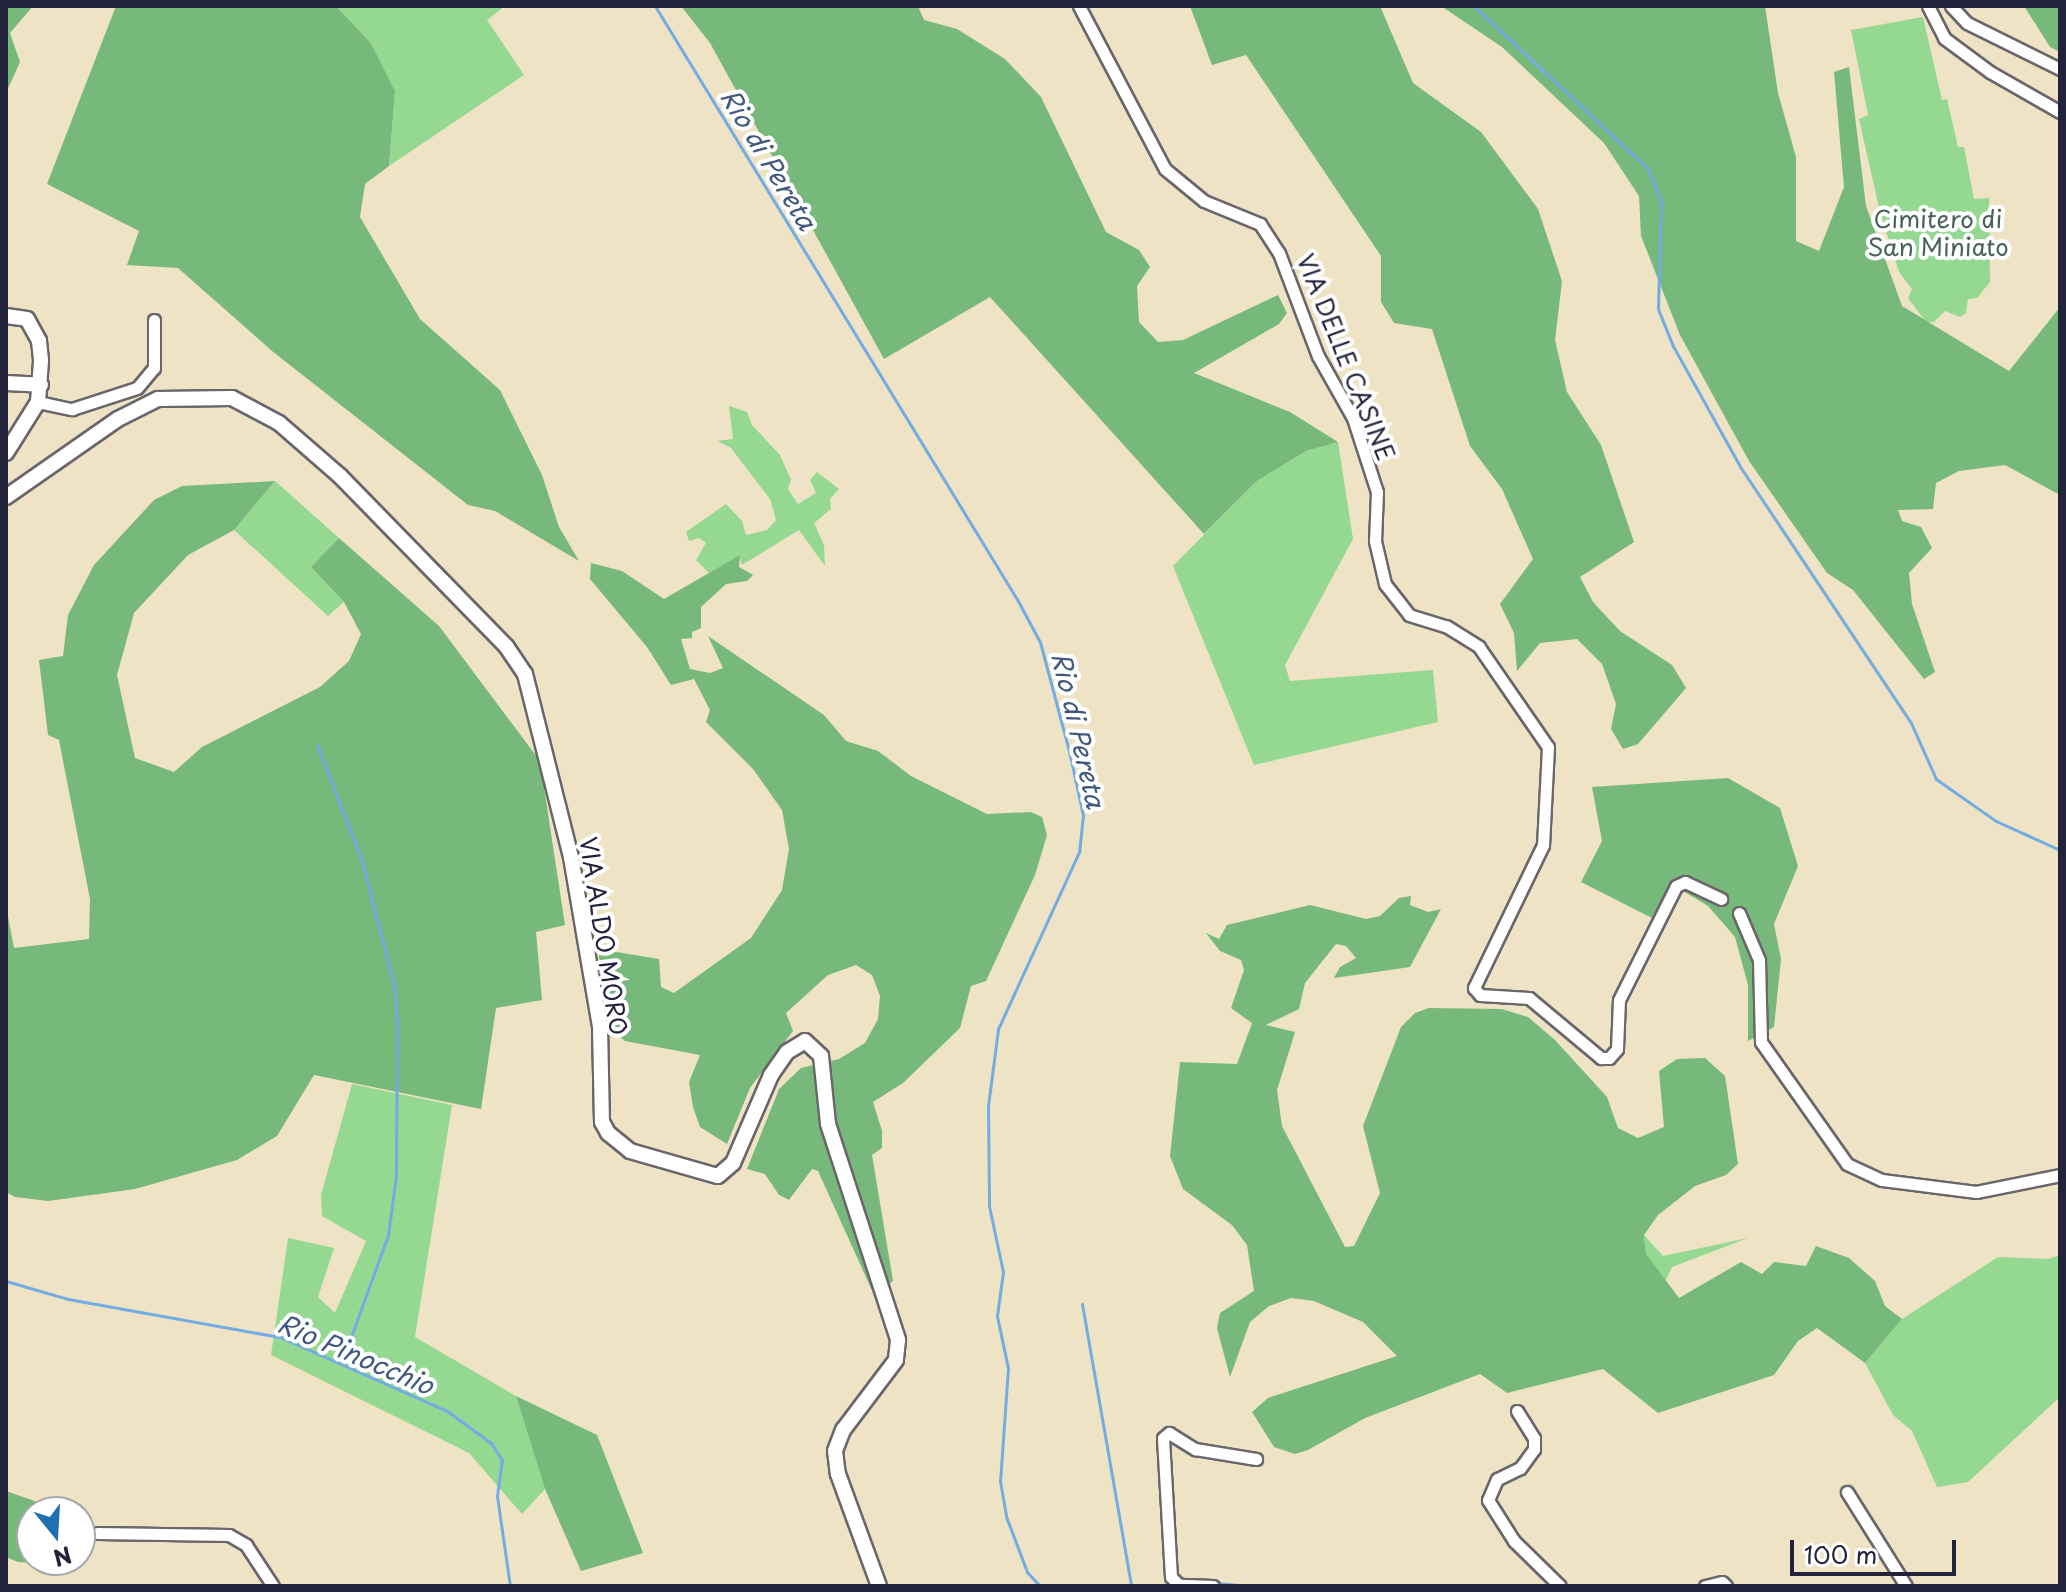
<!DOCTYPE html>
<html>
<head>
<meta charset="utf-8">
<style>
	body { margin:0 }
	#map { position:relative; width:2066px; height:1592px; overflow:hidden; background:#efe3c5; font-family:"Playpen Sans",sans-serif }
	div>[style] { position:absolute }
	.green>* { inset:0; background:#94d891 }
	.forest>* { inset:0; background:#77b87b }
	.stream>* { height:3px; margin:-1.5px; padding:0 1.5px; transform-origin:1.5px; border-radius:1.5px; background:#72ace3 }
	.roads { filter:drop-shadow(2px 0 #6a666b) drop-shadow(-2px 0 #6a666b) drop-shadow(0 2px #6a666b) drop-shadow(0 -2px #6a666b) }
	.minor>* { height:11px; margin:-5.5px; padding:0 5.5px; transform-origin:5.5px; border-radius:5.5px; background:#fff }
	.secondary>* { height:14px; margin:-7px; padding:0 7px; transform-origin:7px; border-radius:7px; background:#fff }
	span { translate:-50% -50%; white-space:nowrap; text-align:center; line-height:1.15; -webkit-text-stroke:8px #fff; paint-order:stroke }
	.park-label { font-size:24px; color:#4a6259 }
	.street-label { font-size:24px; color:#22223b }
	.water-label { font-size:26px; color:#42597e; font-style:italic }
	.frame { position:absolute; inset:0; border:8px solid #22223b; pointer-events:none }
	.north { position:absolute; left:16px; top:1496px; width:80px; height:80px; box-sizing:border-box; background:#fff; border:2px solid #a7a7b1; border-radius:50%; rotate:162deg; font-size:22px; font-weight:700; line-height:32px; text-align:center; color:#22223b }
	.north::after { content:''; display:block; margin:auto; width:28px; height:36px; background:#1f6fb2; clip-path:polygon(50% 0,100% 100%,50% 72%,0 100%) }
	.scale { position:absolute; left:1790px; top:1540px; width:166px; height:36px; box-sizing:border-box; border:4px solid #22223b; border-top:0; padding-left:10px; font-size:24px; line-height:28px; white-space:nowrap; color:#22223b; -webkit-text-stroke:6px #fff; paint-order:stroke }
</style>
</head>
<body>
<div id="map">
	<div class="green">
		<i style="clip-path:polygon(336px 6px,505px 6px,487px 20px,524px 75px,389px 166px,395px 91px,371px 43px)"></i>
		<i style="clip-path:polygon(1923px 17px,1942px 100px,1947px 99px,1958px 147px,1964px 147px,1974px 199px,1989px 198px,1990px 282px,1977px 298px,1968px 299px,1966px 313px,1960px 317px,1945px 311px,1934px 322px,1926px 322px,1908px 298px,1912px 289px,1899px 272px,1880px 212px,1859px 119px,1868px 115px,1851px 30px)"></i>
		<i style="clip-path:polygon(729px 406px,747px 412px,752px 425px,780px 455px,791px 480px,788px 489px,798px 504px,816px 493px,810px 480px,817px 472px,839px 489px,830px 499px,831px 509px,814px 523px,824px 545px,825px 566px,799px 530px,742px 565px,739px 556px,709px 573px,696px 560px,706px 543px,699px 538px,689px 541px,686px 532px,726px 504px,742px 521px,746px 535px,767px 530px,776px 520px,770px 499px,731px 448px,717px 441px,733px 439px)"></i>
		<i style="clip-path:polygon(1338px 442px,1353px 539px,1285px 665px,1290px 681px,1433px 670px,1438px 722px,1254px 765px,1173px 566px,1257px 481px,1306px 451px)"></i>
		<i style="clip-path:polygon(275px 481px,339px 538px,311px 567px,344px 602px,328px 616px,234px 530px)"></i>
		<i style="clip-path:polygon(352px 1084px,452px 1105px,415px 1337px,516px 1396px,545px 1489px,522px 1514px,469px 1453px,271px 1355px,288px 1238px,334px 1248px,318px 1297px,335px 1313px,366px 1241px,322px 1216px,321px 1195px)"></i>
		<i style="clip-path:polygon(1644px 1235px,1663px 1256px,1748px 1238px,1672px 1267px,1664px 1284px,1646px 1254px)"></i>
		<i style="clip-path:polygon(2060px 1255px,2060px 1397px,1968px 1482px,1937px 1487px,1912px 1431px,1893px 1415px,1865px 1363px,1902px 1319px,1998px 1257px,2048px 1259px)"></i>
	</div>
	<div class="forest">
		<i style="clip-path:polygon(6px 6px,33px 6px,10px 33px,20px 62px,6px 93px)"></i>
		<i style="clip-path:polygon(116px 6px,336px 6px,371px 43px,395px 91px,389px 166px,365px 184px,360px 217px,420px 319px,500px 390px,542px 475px,559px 527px,579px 561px,495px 511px,468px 505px,272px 351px,178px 268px,127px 265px,139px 231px,47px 184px)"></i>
		<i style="clip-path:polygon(681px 6px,918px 6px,924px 20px,957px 29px,1005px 59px,1041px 97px,1106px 232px,1139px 250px,1150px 267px,1137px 286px,1139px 322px,1158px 342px,1183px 340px,1278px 295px,1287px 313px,1279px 324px,1194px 373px,1290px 412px,1338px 442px,1306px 451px,1257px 481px,1204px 534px,990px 297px,884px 359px,710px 43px)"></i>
		<i style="clip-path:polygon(1190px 6px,1380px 6px,1413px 83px,1481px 132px,1538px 209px,1562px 281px,1555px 340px,1567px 392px,1601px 445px,1634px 542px,1580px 577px,1593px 602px,1620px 631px,1672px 665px,1686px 688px,1638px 744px,1623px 749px,1611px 729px,1616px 704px,1602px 664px,1577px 639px,1540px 643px,1517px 671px,1514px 633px,1500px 604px,1533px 559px,1502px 489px,1470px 446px,1432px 329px,1394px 323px,1381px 302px,1381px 256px,1246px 55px,1212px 65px)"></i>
		<i style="clip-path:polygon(1441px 6px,1765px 6px,1778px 93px,1796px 157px,1796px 241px,1819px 251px,1844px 187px,1834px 72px,1849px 67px,1866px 206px,1902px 306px,2009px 371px,2060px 307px,2060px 495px,2005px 465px,1959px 471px,1936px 483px,1933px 509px,1898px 510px,1902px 521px,1921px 527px,1932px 548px,1909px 573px,1912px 604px,1935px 672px,1924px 679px,1853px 590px,1827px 573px,1749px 461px,1680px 335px,1641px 236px,1639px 196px,1604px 143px,1502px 47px)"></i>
		<i style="clip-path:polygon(2024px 6px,2060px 6px,2060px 52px,2050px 47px)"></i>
		<i style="clip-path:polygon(275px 481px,234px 530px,188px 555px,134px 613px,117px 675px,135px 758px,174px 772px,202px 747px,320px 687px,349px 661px,361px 634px,344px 602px,311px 567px,339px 538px,439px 626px,540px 761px,565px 925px,536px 932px,542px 1000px,496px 1008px,481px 1109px,314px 1075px,277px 1136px,237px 1160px,135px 1189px,48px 1201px,15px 1197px,6px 1192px,6px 906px,14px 948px,89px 939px,90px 899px,59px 740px,48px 735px,39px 660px,63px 656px,68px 615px,94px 565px,154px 500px,182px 486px)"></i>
		<i style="clip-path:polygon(740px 555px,739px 567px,753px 575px,747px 581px,726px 584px,701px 607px,701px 628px,692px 632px,692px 638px,681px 639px,690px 669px,710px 673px,723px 668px,708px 636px,824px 715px,846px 741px,878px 751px,911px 776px,987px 814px,1031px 812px,1042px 817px,1047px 835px,1035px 875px,986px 981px,971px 986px,960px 1028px,903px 1083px,873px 1102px,882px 1131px,882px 1148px,872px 1155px,893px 1281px,874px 1295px,818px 1171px,812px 1169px,789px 1200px,779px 1195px,765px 1174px,747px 1169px,779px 1089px,801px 1068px,839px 1059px,865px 1043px,878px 1019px,880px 996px,872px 975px,856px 965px,828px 975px,786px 1013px,793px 1031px,750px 1088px,727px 1144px,700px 1127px,693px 1107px,689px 1082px,700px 1055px,625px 1041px,609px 1027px,598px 949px,659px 959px,661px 987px,674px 993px,751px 938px,782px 890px,789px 849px,782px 810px,753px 769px,706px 722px,710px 710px,694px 679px,671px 685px,647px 647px,590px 579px,591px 563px,622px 571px,664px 599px)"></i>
		<i style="clip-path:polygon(1728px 778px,1780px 808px,1798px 866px,1774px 924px,1781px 959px,1774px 1027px,1748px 1041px,1748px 985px,1735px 937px,1708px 906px,1683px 891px,1654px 919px,1581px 882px,1602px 841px,1592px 787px)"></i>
		<i style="clip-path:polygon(1411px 896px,1410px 905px,1428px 912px,1441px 909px,1410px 967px,1334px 978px,1340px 967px,1356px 958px,1346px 946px,1336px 944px,1305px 983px,1299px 1009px,1266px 1025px,1295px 1032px,1277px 1090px,1282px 1126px,1345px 1247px,1354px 1246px,1380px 1193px,1363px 1126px,1401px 1027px,1415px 1013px,1429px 1008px,1502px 1009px,1528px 1017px,1555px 1040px,1607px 1097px,1618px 1128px,1638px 1138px,1664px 1127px,1659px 1071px,1677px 1059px,1705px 1058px,1725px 1076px,1738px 1164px,1726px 1175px,1695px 1186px,1658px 1215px,1644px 1235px,1646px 1254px,1679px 1298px,1741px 1262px,1762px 1274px,1774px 1262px,1806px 1266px,1816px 1246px,1849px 1258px,1875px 1281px,1885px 1306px,1902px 1319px,1865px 1363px,1817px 1328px,1798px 1341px,1774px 1375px,1658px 1413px,1603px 1369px,1507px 1393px,1480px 1374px,1365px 1418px,1308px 1450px,1295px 1454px,1274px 1447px,1252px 1412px,1268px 1398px,1397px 1356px,1363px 1322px,1314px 1301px,1291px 1298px,1269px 1306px,1250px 1322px,1230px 1377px,1217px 1328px,1220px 1313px,1254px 1291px,1247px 1245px,1232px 1225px,1183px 1189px,1170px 1156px,1180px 1062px,1237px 1064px,1252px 1023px,1231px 1008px,1244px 970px,1241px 960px,1220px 951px,1206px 933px,1219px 939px,1227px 925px,1310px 905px,1366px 919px,1380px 916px,1399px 898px)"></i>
		<i style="clip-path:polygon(516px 1396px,597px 1435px,643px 1553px,581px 1571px,545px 1489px)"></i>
		<i style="clip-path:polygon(6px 1491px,43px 1504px,50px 1512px,32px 1512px,32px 1560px,80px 1560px,80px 1540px,86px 1542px,79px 1566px,18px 1562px,6px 1557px)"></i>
	</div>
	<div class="stream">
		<i style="left:655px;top:6px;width:697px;rotate:58.61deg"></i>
		<i style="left:1018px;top:601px;width:47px;rotate:61.8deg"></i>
		<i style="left:1040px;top:642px;width:113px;rotate:75.1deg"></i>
		<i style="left:1069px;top:751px;width:66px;rotate:77.7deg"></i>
		<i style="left:1083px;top:815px;width:37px;rotate:96deg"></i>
		<i style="left:1079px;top:852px;width:195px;rotate:114.6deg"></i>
		<i style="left:998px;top:1029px;width:78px;rotate:97.4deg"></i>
		<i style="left:988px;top:1106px;width:100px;rotate:89.4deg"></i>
		<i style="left:989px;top:1206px;width:67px;rotate:78deg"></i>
		<i style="left:1003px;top:1272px;width:44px;rotate:97.8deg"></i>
		<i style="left:997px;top:1316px;width:53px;rotate:78.1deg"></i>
		<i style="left:1008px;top:1368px;width:113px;rotate:94deg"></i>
		<i style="left:1000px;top:1481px;width:39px;rotate:80deg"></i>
		<i style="left:1007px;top:1519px;width:57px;rotate:69.3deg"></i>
		<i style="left:1027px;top:1572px;width:19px;rotate:47deg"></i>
		<i style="left:1474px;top:6px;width:238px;rotate:43.1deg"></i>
		<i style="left:1648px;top:169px;width:35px;rotate:68deg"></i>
		<i style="left:1661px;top:201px;width:108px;rotate:91.6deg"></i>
		<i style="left:1658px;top:309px;width:40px;rotate:68deg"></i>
		<i style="left:1673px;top:346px;width:140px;rotate:60.9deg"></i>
		<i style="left:1741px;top:468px;width:306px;rotate:56.3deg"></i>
		<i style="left:1911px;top:723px;width:61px;rotate:65.9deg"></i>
		<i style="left:1936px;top:779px;width:73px;rotate:35deg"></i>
		<i style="left:1996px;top:821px;width:70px;rotate:24.4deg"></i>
		<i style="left:317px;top:745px;width:121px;rotate:68.7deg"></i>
		<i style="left:361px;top:858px;width:131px;rotate:75.4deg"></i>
		<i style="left:394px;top:985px;width:38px;rotate:85deg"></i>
		<i style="left:397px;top:1023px;width:153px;rotate:90.4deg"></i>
		<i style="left:396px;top:1176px;width:60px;rotate:97.7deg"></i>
		<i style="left:388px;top:1235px;width:137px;rotate:110deg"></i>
		<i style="left:6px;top:1281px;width:65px;rotate:16.2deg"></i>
		<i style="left:68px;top:1299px;width:215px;rotate:10.2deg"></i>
		<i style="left:280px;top:1337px;width:183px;rotate:23.9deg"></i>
		<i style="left:447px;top:1411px;width:54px;rotate:36deg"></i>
		<i style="left:491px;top:1443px;width:20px;rotate:57deg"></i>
		<i style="left:502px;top:1460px;width:36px;rotate:98deg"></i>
		<i style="left:497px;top:1496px;width:91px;rotate:81.8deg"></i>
		<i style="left:1082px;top:1304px;width:286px;rotate:80.1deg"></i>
		<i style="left:1183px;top:1580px;width:67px;rotate:5.1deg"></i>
	</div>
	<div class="roads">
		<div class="minor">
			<i style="left:1079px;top:6px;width:184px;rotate:62.2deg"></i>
			<i style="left:1165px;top:169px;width:50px;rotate:39.4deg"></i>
			<i style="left:1204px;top:201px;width:61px;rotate:22.3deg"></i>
			<i style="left:1260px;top:224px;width:35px;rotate:57deg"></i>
			<i style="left:1279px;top:253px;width:110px;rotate:69.3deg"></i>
			<i style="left:1318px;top:356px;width:71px;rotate:60.6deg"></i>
			<i style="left:1353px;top:418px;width:78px;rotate:72deg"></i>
			<i style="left:1377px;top:492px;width:49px;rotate:92.3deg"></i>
			<i style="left:1375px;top:541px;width:44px;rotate:76.9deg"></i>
			<i style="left:1385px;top:584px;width:39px;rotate:52deg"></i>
			<i style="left:1409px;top:615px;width:39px;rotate:17deg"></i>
			<i style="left:1446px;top:626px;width:39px;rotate:32deg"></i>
			<i style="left:1479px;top:647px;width:121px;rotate:55.4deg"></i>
			<i style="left:1548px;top:747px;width:98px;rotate:92.9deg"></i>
			<i style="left:1543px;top:845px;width:159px;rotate:115.8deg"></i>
			<i style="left:1474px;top:988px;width:9px;rotate:49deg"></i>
			<i style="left:1480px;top:995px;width:49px;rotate:3.5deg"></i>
			<i style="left:1529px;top:998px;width:94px;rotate:39.8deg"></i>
			<i style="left:1601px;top:1058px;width:8px"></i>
			<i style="left:1609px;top:1058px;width:12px;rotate:-48deg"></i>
			<i style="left:1617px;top:1049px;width:49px;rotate:-87.7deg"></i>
			<i style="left:1619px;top:1000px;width:127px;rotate:-63.4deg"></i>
			<i style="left:1676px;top:886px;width:10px;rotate:-24deg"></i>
			<i style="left:1685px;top:882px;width:40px;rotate:25deg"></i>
			<i style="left:1928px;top:6px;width:36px;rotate:63deg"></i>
			<i style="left:1944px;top:38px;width:57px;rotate:36.5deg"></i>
			<i style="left:1990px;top:72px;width:81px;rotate:29.7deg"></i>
			<i style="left:1951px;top:6px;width:23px;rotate:47deg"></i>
			<i style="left:1967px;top:23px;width:104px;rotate:26.3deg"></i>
			<i style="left:38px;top:402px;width:35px;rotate:12deg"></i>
			<i style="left:72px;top:409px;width:68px;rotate:-17.9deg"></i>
			<i style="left:137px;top:388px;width:26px;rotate:-50deg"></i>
			<i style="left:154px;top:368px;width:48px;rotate:-90deg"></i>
			<i style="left:1739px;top:913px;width:51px;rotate:66.9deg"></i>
			<i style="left:1759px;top:960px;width:82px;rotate:88.6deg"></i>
			<i style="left:1761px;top:1042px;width:149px;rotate:54.8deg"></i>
			<i style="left:1847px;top:1164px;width:38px;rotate:25deg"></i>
			<i style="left:1882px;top:1180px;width:95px;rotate:7.3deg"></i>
			<i style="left:1976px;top:1192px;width:86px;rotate:-11.4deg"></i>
			<i style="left:1517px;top:1411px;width:32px;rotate:58deg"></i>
			<i style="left:1534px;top:1438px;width:11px;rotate:90deg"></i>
			<i style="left:1534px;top:1449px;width:24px;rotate:126deg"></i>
			<i style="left:1520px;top:1468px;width:25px;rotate:154deg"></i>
			<i style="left:1497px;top:1479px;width:23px;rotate:113deg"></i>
			<i style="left:1488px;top:1500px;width:49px;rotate:57.6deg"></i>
			<i style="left:1514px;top:1541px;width:64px;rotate:44.4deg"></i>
			<i style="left:1847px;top:1492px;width:111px;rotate:57.9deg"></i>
			<i style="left:97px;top:1533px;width:132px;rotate:0.9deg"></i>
			<i style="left:229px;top:1535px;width:20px;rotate:30deg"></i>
			<i style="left:246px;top:1545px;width:49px;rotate:56.6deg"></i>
			<i style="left:1213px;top:1586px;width:34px;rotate:-178deg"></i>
			<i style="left:1179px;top:1585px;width:11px;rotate:-135deg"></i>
			<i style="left:1171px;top:1577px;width:139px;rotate:-93.3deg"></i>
			<i style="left:1163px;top:1438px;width:8px;rotate:-40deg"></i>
			<i style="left:1169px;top:1433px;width:31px;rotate:32deg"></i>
			<i style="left:1195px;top:1449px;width:62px;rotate:9.3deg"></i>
			<i style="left:1705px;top:1586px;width:17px;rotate:-13deg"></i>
			<i style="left:1722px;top:1582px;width:6px;rotate:45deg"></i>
		</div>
		<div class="secondary">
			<i style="left:6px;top:316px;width:21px;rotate:8deg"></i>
			<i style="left:27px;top:319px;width:25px;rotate:61deg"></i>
			<i style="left:39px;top:341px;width:20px;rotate:84deg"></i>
			<i style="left:41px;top:361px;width:41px;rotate:94.2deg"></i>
			<i style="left:38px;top:402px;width:60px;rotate:122.1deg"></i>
			<i style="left:6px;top:383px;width:35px;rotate:3deg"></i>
			<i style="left:6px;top:497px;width:136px;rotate:-34.9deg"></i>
			<i style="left:118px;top:419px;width:45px;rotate:-26.6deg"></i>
			<i style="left:158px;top:399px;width:74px;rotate:-0.8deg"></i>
			<i style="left:232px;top:398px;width:53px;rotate:28deg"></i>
			<i style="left:279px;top:423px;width:81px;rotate:41deg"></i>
			<i style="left:340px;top:476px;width:238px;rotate:45.7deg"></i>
			<i style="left:506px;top:646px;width:34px;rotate:56deg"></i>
			<i style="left:525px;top:674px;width:189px;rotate:75.9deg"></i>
			<i style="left:571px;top:857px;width:172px;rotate:80.3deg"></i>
			<i style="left:600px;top:1027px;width:95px;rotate:88.8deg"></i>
			<i style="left:602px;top:1122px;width:13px;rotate:61deg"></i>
			<i style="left:608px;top:1133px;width:28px;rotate:39deg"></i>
			<i style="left:630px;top:1151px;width:91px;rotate:15.9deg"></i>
			<i style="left:718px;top:1176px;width:20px;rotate:-41deg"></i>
			<i style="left:733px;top:1163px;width:96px;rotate:-66.6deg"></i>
			<i style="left:771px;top:1075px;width:28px;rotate:-55deg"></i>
			<i style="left:787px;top:1052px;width:21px;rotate:-31deg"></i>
			<i style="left:805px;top:1041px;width:22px;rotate:43deg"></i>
			<i style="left:821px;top:1056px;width:68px;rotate:84.1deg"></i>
			<i style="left:828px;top:1124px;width:227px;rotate:72deg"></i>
			<i style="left:898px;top:1340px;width:20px;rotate:96deg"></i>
			<i style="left:896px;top:1360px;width:88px;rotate:127.1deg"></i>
			<i style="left:843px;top:1430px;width:22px;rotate:111deg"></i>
			<i style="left:835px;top:1451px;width:23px;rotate:83deg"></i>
			<i style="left:838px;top:1474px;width:119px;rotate:69.9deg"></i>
		</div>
	</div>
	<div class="park-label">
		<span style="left:1938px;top:233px">Cimitero di<br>San Miniato</span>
	</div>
	<div class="street-label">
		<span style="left:1346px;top:357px;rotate:68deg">VIA DELLE CASINE</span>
		<span style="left:604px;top:936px;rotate:81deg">VIA ALDO MORO</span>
	</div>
	<div class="water-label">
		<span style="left:769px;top:159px;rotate:59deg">Rio di Pereta</span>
		<span style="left:1079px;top:730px;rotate:77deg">Rio di Pereta</span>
		<span style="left:356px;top:1354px;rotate:23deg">Rio Pinocchio</span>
	</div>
	<div class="frame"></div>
	<div class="north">N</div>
	<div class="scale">100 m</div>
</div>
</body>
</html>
